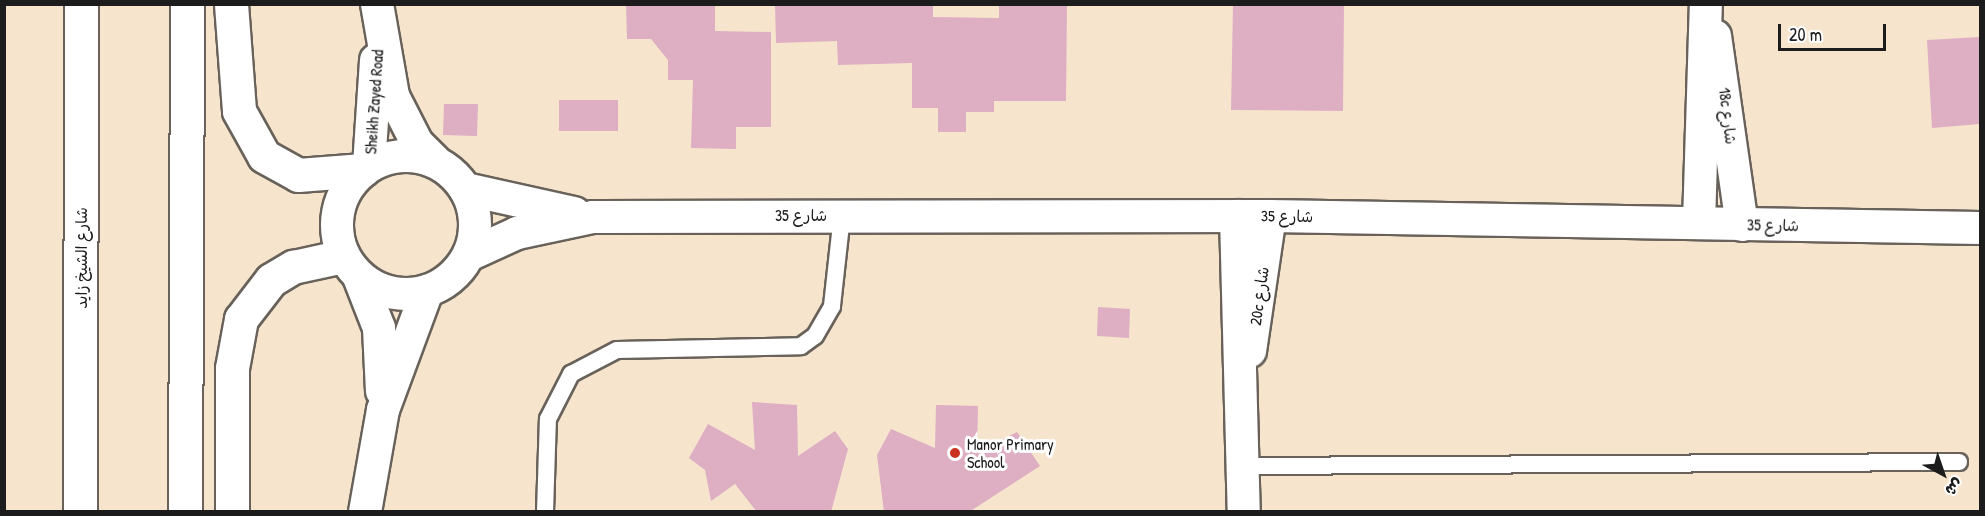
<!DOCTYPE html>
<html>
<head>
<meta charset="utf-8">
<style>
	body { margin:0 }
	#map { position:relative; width:1985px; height:516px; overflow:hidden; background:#f6e4cd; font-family:"Patrick Hand","Playpen Sans Arabic",sans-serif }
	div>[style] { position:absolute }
	.building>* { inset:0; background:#deaec3 }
	.roads { filter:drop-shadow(2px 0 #68625a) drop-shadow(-2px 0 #68625a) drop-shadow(0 2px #68625a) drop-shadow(0 -2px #68625a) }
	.lane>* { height:16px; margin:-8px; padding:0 8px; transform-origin:8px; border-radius:8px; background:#fff }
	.street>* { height:32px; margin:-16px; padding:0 16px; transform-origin:16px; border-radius:16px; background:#fff }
	.street>.ring { margin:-16px; padding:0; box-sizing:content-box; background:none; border:32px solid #fff; border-radius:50% }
	.highway>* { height:33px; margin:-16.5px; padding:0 16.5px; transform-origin:16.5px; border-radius:16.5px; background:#fff }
	.dots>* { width:16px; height:16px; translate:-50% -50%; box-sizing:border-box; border:3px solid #fff; border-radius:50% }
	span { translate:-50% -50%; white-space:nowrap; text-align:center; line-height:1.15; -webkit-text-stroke:6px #fff; paint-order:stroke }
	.street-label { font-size:16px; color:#1c1c1c }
	.poi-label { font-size:16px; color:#1c1c1c }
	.left { translate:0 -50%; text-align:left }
	.frame { position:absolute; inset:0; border:6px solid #1c1c1c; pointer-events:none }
	.north { position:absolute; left:1913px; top:444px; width:60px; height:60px; -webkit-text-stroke:4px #fff; paint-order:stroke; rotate:140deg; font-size:16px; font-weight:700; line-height:24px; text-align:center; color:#1c1c1c }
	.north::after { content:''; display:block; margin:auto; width:21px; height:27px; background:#1c1c1c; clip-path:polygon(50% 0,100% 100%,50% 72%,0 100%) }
	.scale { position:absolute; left:1778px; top:24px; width:108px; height:27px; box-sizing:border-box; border:3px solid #1c1c1c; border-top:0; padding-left:8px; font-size:18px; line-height:21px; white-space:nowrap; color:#1c1c1c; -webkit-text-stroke:4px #fff; paint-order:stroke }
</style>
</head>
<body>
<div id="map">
	<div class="building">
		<i style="clip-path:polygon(715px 4px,715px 31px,771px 32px,771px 127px,736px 127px,736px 149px,691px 148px,693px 80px,668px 80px,668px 60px,651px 39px,627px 39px,626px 6px)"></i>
		<i style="clip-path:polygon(775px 4px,933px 4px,933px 17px,999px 18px,999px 4px,1067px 4px,1066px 101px,994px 101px,994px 112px,966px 112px,966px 132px,938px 132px,938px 108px,912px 108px,912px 63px,838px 65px,837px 41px,776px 43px)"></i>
		<i style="clip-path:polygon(1233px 4px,1344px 4px,1343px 111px,1231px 110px)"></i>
		<i style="clip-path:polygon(1980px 37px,1980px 124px,1932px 128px,1927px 40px)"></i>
		<i style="clip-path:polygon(559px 100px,618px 100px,618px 131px,559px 131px)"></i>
		<i style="clip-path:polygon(444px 104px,478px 104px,477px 136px,443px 135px)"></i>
		<i style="clip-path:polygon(1098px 307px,1130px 309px,1129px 338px,1097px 336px)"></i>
		<i style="clip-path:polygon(752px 402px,797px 405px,798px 456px,835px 431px,848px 449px,831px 512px,757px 512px,735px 484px,711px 501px,705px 470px,689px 458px,708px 424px,755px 450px)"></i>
		<i style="clip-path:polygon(936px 405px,978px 406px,977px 452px,1017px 432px,1040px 466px,969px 512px,884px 512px,877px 455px,891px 429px,935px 448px)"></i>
	</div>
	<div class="roads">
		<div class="lane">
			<i style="left:1244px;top:466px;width:715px;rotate:-0.32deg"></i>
			<i style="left:545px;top:512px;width:93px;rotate:-88.2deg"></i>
			<i style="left:548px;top:419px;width:51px;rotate:-62.9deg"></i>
			<i style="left:571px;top:374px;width:52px;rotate:-27.6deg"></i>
			<i style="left:617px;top:350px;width:184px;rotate:-1.2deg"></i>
			<i style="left:801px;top:346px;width:17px;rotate:-36deg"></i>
			<i style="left:815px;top:336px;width:34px;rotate:-60deg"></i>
			<i style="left:832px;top:306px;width:92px;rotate:-83.7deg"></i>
		</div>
		<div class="street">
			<i style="left:377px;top:4px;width:93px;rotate:80.1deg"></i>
			<i style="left:393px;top:96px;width:53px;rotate:62.9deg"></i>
			<i style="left:417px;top:143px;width:25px;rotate:45deg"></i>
			<i style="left:1715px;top:36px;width:191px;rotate:81.9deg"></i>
			<i class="ring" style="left:337px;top:156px;width:106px;height:106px"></i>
			<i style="left:369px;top:166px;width:106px;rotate:-86.2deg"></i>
			<i style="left:465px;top:189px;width:112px;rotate:12.4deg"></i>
			<i style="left:1236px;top:216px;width:296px;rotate:88.5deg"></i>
			<i style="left:1699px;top:223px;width:219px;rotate:-88.2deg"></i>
			<i style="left:469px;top:255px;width:53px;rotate:-24.6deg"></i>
			<i style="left:517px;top:233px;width:78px;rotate:-11.9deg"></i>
			<i style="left:593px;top:217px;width:677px;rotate:-0.08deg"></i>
			<i style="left:1270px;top:216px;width:710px;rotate:0.97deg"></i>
			<i style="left:359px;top:277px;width:55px;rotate:68.6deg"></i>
			<i style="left:379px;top:328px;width:63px;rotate:87.3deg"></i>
			<i style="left:1250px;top:351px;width:136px;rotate:-81.6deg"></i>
			<i style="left:365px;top:512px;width:104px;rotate:-80deg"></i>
			<i style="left:383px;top:410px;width:127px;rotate:-69.7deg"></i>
		</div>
		<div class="highway">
			<i style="left:231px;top:4px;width:107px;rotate:85.7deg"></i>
			<i style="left:239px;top:111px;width:51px;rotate:60.9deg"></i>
			<i style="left:264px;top:156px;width:39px;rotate:29deg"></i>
			<i style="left:298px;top:175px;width:65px;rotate:-4.4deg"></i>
			<i style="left:80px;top:512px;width:508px;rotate:-89.89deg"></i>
			<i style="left:185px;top:512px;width:508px;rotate:-89.77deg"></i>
			<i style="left:232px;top:512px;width:144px;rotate:-90deg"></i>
			<i style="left:232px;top:368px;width:50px;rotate:-79.6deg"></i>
			<i style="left:241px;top:319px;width:49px;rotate:-52.4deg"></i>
			<i style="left:271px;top:280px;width:26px;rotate:-31deg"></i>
			<i style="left:293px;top:267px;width:51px;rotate:-12.4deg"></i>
		</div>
	</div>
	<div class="dots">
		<i style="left:955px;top:453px;background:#c8321e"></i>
	</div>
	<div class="street-label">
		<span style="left:374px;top:102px;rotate:-86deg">Sheikh Zayed Road</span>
		<span style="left:1728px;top:116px;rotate:83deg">18c شارع</span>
		<span style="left:801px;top:215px">شارع 35</span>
		<span style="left:1287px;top:216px;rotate:1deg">شارع 35</span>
		<span style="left:1773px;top:225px;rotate:1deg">شارع 35</span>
		<span style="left:81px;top:258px;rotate:-90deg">شارع الشيخ زايد</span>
		<span style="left:1259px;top:296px;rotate:-82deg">20c شارع</span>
	</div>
	<div class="poi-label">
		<span class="left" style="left:967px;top:453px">Manor Primary<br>School</span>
	</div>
	<div class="frame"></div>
	<div class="north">ش</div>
	<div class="scale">20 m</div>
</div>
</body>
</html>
